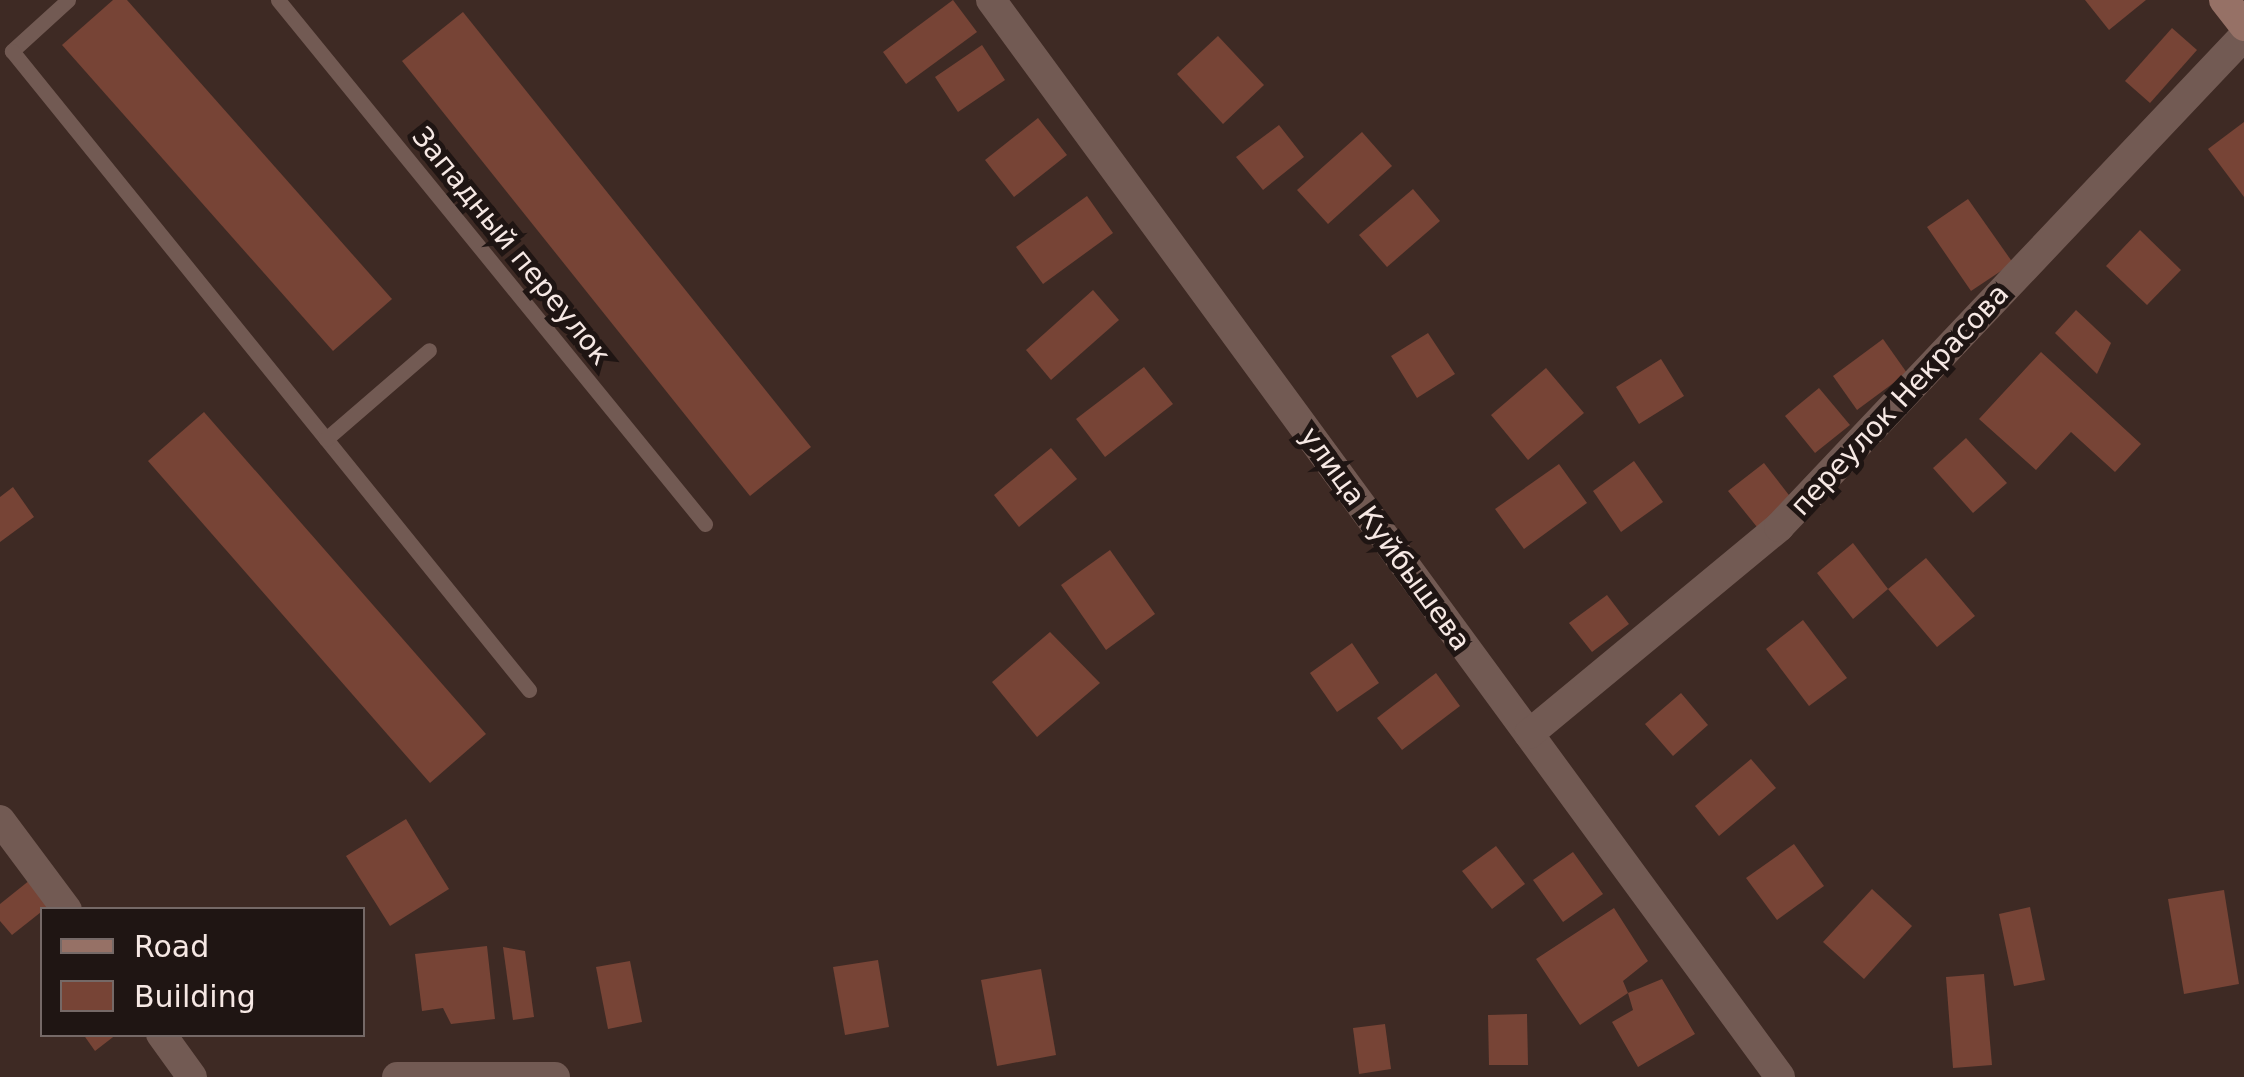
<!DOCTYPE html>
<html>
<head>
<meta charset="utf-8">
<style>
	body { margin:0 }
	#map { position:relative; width:2244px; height:1077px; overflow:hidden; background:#3e2a24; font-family:"DejaVu Sans",sans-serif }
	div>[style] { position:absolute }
	.building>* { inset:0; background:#774436 }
	.lane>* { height:15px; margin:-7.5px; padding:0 7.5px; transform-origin:7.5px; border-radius:7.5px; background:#725a53 }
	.street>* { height:30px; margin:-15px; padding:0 15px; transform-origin:15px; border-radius:15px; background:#725a53 }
	.secondary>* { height:30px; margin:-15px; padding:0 15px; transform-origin:15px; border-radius:15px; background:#967166 }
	span { translate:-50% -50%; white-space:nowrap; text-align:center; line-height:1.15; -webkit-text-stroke:10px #1f1513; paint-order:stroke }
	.street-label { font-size:28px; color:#f6e8e4 }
	.legend { position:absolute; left:40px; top:907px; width:325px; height:130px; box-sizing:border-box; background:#1f1513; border:2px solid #756967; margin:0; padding:12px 18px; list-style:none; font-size:30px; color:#f6e8e4 }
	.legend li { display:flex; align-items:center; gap:20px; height:50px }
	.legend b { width:50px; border:2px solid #756967 }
</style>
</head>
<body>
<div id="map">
	<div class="building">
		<i style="clip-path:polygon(113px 0,127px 0,392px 299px,333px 351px,62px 45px)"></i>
		<i style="clip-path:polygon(953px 0,977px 32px,906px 84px,883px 52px)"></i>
		<i style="clip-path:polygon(2085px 0,2146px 0,2109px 30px)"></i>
		<i style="clip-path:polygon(463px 12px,811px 447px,750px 496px,402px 61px)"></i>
		<i style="clip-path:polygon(2172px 28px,2197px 50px,2150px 103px,2125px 81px)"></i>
		<i style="clip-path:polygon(1218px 36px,1264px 85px,1223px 124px,1177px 74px)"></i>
		<i style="clip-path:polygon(982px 45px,1005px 80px,958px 112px,935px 77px)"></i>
		<i style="clip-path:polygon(1038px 118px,1067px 155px,1014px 197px,985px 160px)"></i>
		<i style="clip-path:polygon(2244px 122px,2244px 197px,2208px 149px)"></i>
		<i style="clip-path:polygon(1279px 125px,1304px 157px,1263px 190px,1236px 157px)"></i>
		<i style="clip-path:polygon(1362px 132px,1392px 166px,1328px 224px,1297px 190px)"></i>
		<i style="clip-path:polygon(1413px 189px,1440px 221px,1387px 267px,1359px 235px)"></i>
		<i style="clip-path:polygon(1087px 196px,1113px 233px,1043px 284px,1016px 247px)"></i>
		<i style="clip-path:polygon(1968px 199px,2013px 263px,1971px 291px,1927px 227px)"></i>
		<i style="clip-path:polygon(2140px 230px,2181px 270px,2147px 305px,2106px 266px)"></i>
		<i style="clip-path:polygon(1093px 290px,1119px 320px,1051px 380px,1026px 350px)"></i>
		<i style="clip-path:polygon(2076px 310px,2111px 343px,2097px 374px,2055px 333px)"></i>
		<i style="clip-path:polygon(1428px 333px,1455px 374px,1417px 398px,1391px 356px)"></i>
		<i style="clip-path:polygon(1883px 339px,1907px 373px,1857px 410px,1833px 376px)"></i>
		<i style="clip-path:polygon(2041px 352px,2141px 444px,2115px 472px,2071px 432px,2036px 470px,1979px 419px)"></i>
		<i style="clip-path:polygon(1661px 359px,1684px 396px,1639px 424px,1616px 387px)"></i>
		<i style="clip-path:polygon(1144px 367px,1173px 404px,1105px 457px,1076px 419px)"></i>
		<i style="clip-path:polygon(1546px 368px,1584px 413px,1528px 460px,1491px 415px)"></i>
		<i style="clip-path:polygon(1819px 388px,1850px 425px,1815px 453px,1785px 416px)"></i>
		<i style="clip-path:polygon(204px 412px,486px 734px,430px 783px,148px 461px)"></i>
		<i style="clip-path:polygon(1966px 438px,2007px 483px,1973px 513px,1933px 468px)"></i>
		<i style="clip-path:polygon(1051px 448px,1077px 479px,1019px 527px,994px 495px)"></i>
		<i style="clip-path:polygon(1634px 461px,1663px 502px,1621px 532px,1593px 491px)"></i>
		<i style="clip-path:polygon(1764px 463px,1792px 499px,1757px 527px,1728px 491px)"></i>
		<i style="clip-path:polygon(1559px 464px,1587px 503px,1524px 549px,1495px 509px)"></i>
		<i style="clip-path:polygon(13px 487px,34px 517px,0 542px,0 497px)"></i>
		<i style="clip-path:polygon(1853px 543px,1888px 589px,1853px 619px,1817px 573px)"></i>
		<i style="clip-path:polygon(1110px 550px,1155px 614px,1106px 650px,1061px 585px)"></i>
		<i style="clip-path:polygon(1926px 558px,1975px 616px,1937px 647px,1888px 589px)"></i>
		<i style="clip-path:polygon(1607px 595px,1629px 624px,1592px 652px,1569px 623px)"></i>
		<i style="clip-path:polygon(1803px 620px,1847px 678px,1809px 706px,1766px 649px)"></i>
		<i style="clip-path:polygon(1050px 632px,1100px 683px,1037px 737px,992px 682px)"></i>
		<i style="clip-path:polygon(1352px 643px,1379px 683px,1337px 712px,1310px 673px)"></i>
		<i style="clip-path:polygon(1436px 673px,1460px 706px,1402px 750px,1377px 718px)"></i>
		<i style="clip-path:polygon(1681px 693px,1708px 725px,1673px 756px,1645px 724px)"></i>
		<i style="clip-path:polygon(1751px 759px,1776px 788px,1719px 836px,1695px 806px)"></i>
		<i style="clip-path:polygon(406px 819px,449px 889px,390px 926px,346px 856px)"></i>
		<i style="clip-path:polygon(1794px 844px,1824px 886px,1777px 920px,1746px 878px)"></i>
		<i style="clip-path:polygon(1496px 846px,1525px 884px,1492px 909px,1462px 871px)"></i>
		<i style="clip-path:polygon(1573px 852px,1603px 894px,1563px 922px,1533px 880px)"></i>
		<i style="clip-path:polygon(35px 876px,55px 901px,12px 935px,0 921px,0 904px)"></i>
		<i style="clip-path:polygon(1872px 889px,1912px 926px,1864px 979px,1823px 942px)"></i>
		<i style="clip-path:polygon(2224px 890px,2239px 984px,2184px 994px,2168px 899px)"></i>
		<i style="clip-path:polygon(2030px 907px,2045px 980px,2014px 986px,1999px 914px)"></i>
		<i style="clip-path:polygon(1614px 908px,1648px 961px,1623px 981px,1628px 993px,1580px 1025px,1536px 959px)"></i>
		<i style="clip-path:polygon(487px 946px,495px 1019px,451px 1024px,443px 1008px,422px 1011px,415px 954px)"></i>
		<i style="clip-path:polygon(503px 947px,525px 951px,534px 1017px,513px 1020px)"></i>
		<i style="clip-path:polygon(878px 960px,889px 1027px,845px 1035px,833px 967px)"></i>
		<i style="clip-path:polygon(630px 961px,642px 1022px,608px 1029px,596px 967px)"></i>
		<i style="clip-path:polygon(1041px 969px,1056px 1055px,997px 1066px,981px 980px)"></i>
		<i style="clip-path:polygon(1984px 974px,1992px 1065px,1953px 1068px,1946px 977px)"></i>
		<i style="clip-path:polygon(1662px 979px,1695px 1034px,1638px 1067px,1612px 1022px,1633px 1010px,1628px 993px)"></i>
		<i style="clip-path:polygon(1527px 1014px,1528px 1065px,1489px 1065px,1488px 1015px)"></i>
		<i style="clip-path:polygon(1385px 1024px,1391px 1069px,1359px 1074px,1353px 1028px)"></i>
		<i style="clip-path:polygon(83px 1034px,117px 1034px,95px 1051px)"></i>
	</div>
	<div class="lane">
		<i style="left:68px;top:0;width:76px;rotate:137.7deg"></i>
		<i style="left:12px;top:51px;width:822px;rotate:51.02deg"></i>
		<i style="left:278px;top:0;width:676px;rotate:50.82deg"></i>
		<i style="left:326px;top:439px;width:136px;rotate:-40.8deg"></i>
	</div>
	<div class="street">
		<i style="left:991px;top:0;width:1335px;rotate:53.77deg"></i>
		<i style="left:1529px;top:734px;width:325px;rotate:-39.6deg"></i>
		<i style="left:1779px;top:527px;width:676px;rotate:-46.56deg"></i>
		<i style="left:0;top:820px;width:112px;rotate:53.3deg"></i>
		<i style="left:161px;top:1034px;width:53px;rotate:54.2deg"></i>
		<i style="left:397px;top:1077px;width:158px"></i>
	</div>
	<div class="secondary">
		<i style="left:2224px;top:0;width:33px;rotate:52deg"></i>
	</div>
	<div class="street-label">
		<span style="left:511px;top:246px;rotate:51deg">Западный переулок</span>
		<span style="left:1900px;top:400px;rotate:-47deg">переулок Некрасова</span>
		<span style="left:1385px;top:539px;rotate:54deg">улица Куйбышева</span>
	</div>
	<ul class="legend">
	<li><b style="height:12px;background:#967166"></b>Road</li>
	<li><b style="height:28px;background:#774436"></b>Building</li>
	</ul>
</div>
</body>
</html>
